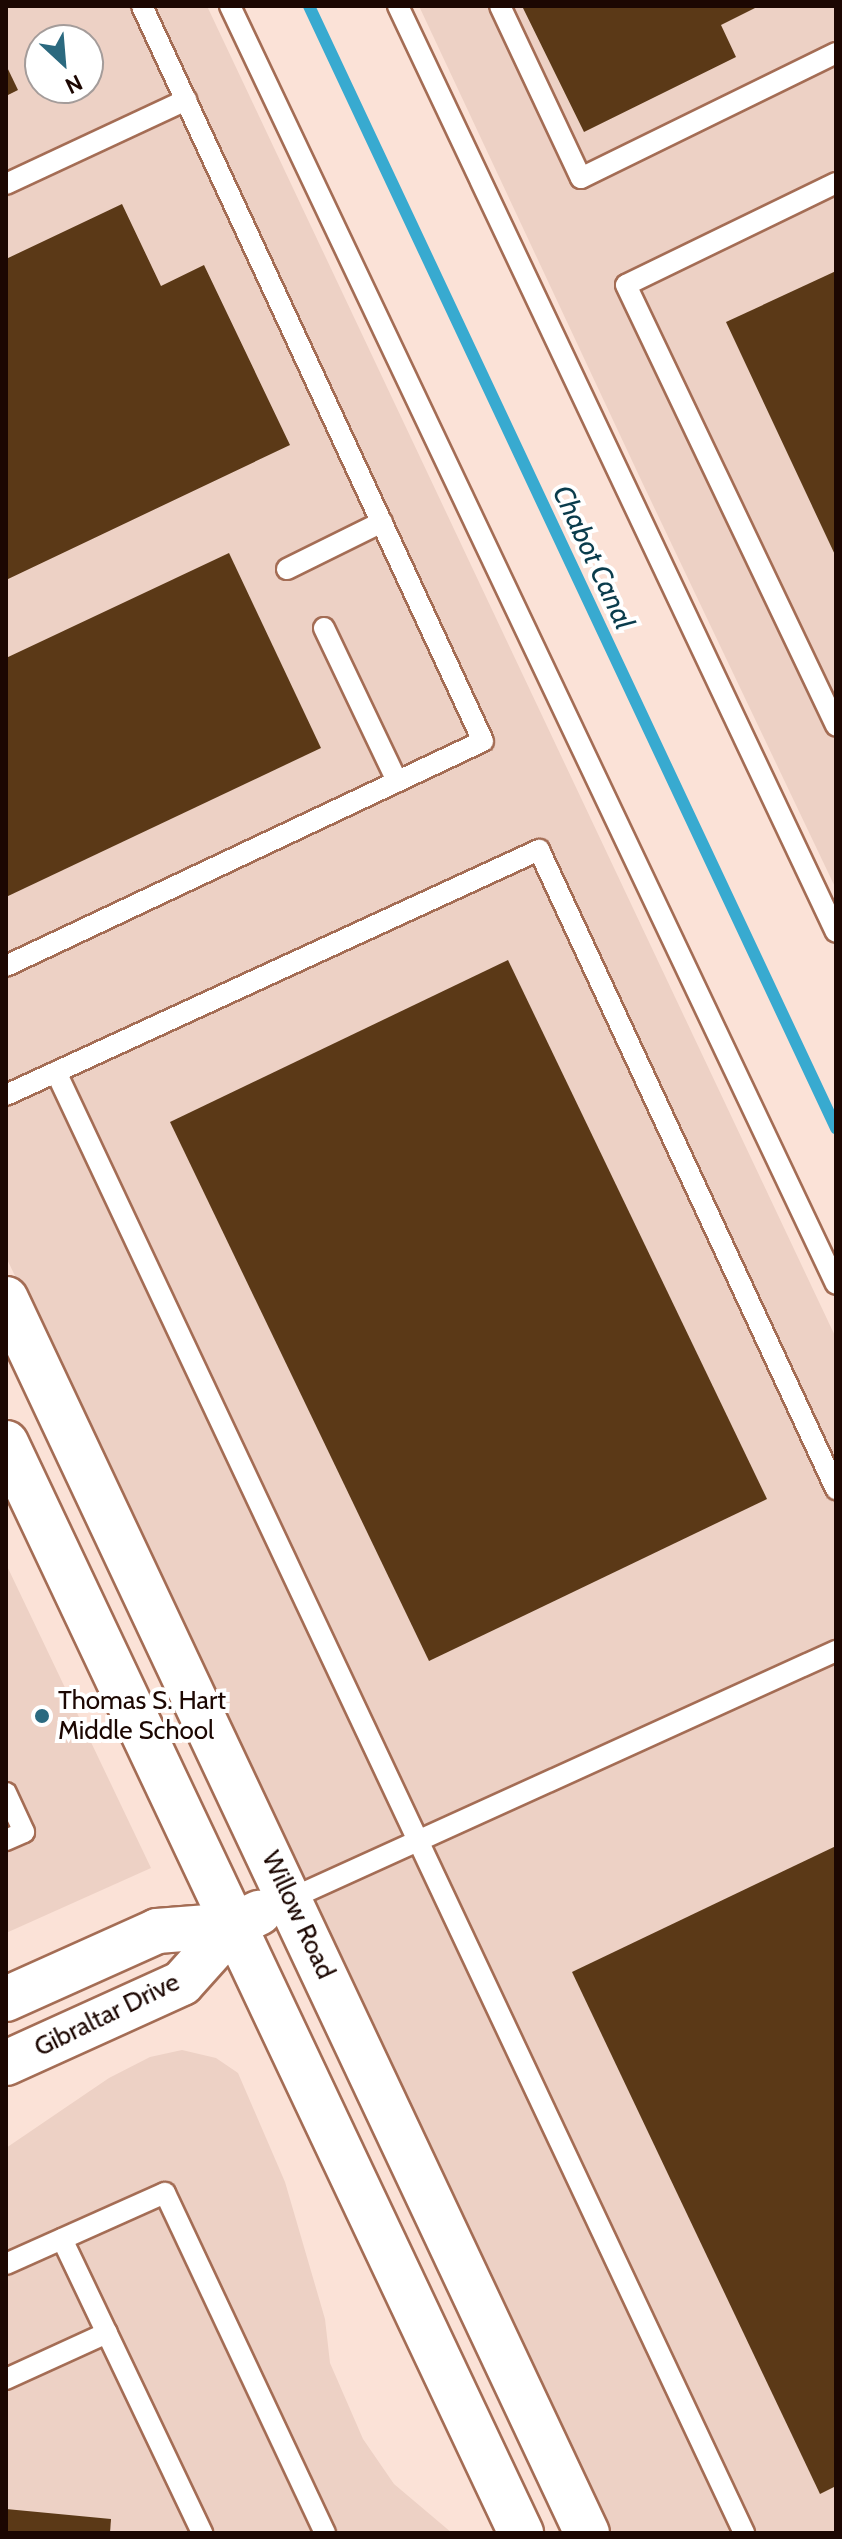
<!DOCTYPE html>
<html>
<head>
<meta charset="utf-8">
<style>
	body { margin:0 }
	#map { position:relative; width:842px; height:2539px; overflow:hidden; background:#fbe2d7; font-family:Cabin,sans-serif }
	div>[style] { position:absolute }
	.built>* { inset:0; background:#edd1c5 }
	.stream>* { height:12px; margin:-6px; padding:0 6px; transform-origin:6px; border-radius:6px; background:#38aad0 }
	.building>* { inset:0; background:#5b3917 }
	.roads { filter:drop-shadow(2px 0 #a46d55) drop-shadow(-2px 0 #a46d55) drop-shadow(0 2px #a46d55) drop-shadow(0 -2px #a46d55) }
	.lane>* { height:20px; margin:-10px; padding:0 10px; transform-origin:10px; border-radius:10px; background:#fff }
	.secondary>* { height:44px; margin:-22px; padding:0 22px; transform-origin:22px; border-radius:22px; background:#fff }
	.dots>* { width:22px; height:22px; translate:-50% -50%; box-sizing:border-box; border:4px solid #fff; border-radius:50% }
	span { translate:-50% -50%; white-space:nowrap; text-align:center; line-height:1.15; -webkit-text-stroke:8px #fff; paint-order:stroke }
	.poi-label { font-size:26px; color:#1c0702 }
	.left { translate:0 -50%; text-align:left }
	.street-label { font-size:26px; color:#1c0702 }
	.water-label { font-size:28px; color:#0a3c4c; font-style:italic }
	.frame { position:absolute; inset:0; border:8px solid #1c0702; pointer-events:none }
	.north { position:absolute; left:24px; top:24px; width:80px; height:80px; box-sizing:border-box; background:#fff; border:2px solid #a49c9a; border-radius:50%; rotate:154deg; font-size:22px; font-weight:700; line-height:32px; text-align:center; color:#1c0702 }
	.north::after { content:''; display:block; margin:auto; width:28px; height:36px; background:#2b697f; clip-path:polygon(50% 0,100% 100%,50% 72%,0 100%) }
</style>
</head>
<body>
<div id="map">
	<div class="built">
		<i style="clip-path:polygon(evenodd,6px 6px,207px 6px,836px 1338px,836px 2533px,610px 2533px,6px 1257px,6px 6px,40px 40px,88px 40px,88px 88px,40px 88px,40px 40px)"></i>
		<i style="clip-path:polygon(419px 6px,836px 6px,836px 889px,642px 482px)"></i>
		<i style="clip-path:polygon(6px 1564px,151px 1868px,6px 1933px)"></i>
		<i style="clip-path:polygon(182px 2050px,216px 2058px,238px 2073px,285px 2182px,325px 2319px,330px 2363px,363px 2439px,394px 2484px,452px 2533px,6px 2533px,6px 2148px,109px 2078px,150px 2057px)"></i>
	</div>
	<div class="stream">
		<i style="left:309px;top:6px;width:1240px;rotate:64.84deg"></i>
	</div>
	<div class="building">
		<i style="clip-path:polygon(522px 6px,759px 6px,721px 25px,736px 57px,584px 132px)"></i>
		<i style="clip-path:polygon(6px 65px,18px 90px,6px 96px)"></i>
		<i style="clip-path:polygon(122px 204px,161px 286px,204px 265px,290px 445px,6px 580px,6px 259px)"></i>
		<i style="clip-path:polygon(836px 271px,836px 557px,726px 322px)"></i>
		<i style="clip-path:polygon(229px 553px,321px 748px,6px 897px,6px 658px)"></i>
		<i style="clip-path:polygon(508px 960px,767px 1499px,429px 1661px,170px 1122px)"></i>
		<i style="clip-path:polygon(836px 1846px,836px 2486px,820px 2494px,572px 1972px)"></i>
		<i style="clip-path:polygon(6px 2509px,111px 2519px,110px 2533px,6px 2533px)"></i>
	</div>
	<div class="roads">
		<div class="lane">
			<i style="left:230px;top:6px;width:1414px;rotate:64.63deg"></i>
			<i style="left:398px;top:6px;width:1024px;rotate:64.69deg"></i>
			<i style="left:500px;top:6px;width:190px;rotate:64.8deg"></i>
			<i style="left:581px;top:178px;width:284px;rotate:-26.1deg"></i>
			<i style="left:836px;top:183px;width:233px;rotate:154.1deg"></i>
			<i style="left:626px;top:285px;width:488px;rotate:64.5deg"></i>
			<i style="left:6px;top:184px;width:199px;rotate:-25deg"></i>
			<i style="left:287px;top:569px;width:106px;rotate:-26.3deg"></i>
			<i style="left:324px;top:628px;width:170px;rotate:64.5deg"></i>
			<i style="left:6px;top:966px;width:527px;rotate:-25.25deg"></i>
			<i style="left:483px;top:741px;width:810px;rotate:-114.89deg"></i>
			<i style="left:56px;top:1072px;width:1615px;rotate:64.78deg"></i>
			<i style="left:6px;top:1095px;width:587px;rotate:-24.69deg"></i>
			<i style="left:539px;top:850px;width:705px;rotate:65.07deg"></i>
			<i style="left:6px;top:1793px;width:43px;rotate:65.2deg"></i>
			<i style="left:24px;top:1832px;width:20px;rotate:156deg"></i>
			<i style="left:290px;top:1899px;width:600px;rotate:-24.43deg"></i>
			<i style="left:62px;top:2239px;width:326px;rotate:64.5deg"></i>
			<i style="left:6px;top:2264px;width:174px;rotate:-24.1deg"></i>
			<i style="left:165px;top:2193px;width:376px;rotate:64.8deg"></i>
			<i style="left:6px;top:2379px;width:111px;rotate:-24.5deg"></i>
		</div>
		<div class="secondary">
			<i style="left:6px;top:1299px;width:1364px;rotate:64.79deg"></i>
			<i style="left:6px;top:1443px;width:1206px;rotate:64.71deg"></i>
			<i style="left:6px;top:1999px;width:166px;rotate:-24.2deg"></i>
			<i style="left:157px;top:1931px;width:77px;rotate:-4.5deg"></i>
			<i style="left:234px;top:1925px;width:28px;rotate:-26deg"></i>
			<i style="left:6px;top:2063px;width:193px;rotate:-24.4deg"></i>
			<i style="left:182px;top:1983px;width:78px;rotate:-48.1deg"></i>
		</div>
	</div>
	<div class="dots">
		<i style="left:42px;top:1716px;background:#2b697f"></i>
	</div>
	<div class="poi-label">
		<span class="left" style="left:58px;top:1716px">Thomas S. Hart<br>Middle School</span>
	</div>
	<div class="street-label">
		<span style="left:298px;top:1915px;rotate:65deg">Willow Road</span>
		<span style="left:107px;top:2015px;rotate:-26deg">Gibraltar Drive</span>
	</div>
	<div class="water-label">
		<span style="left:594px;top:557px;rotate:65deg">Chabot Canal</span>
	</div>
	<div class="frame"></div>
	<div class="north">N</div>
</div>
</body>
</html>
